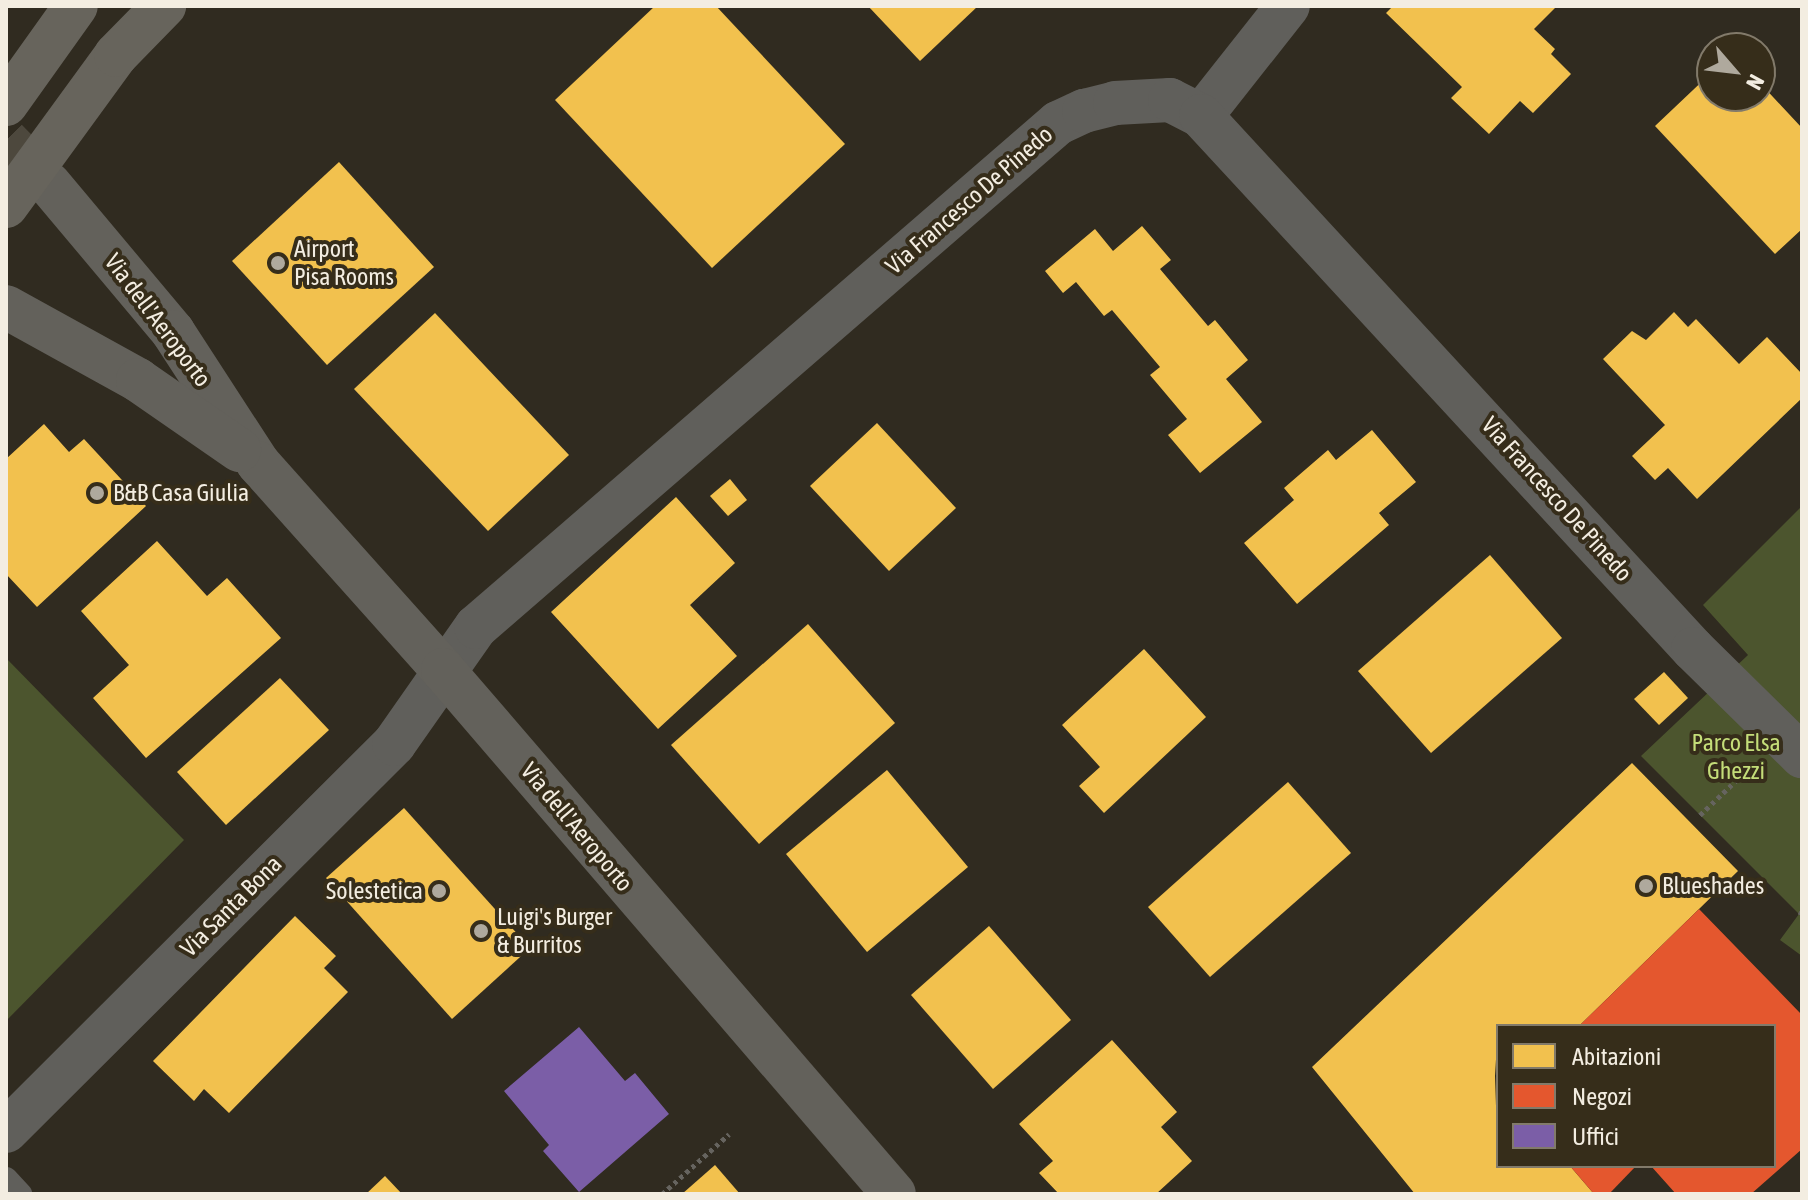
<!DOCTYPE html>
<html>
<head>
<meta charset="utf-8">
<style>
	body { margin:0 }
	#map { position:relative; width:1808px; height:1200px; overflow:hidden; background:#302b20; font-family:"Asap Condensed",sans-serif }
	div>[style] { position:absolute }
	.green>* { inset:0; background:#4c552e }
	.homes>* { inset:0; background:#f2c14e }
	.shops>* { inset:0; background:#e4572e }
	.offices>* { inset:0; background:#7b5ea7 }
	.secondary-tunnel>* { height:44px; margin-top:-22px; transform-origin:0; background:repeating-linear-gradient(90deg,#4d483d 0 44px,transparent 0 66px) }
	.path>* { height:5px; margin-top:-2.5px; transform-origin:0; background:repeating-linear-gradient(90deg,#66645f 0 4px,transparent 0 8px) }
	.lane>* { height:24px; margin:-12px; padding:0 12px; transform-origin:12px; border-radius:12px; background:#605f5b }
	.street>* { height:44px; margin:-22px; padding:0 22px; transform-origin:22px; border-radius:22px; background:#605f5b }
	.secondary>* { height:44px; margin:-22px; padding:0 22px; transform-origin:22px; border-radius:22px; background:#63615b }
	.highway>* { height:44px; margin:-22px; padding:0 22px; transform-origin:22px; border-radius:22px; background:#67645c }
	.highway-bridge>* { height:44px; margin:-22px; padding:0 22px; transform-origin:22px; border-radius:22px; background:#67645c }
	.dots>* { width:22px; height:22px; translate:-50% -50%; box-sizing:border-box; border:4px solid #362d1a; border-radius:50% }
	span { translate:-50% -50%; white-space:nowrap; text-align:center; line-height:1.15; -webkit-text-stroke:8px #362d1a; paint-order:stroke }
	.street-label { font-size:24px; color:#f3ede1 }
	.poi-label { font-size:24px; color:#f3ede1 }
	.left { translate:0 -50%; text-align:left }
	.right { translate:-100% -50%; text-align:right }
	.park-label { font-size:24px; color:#c4dd79 }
	.frame { position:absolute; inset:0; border:8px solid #f3ede1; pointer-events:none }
	.legend { position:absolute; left:1496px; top:1024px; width:280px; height:144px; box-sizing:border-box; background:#362d1a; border:2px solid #827a6a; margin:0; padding:10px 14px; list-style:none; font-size:24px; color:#f3ede1 }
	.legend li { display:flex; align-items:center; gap:16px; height:40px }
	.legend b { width:40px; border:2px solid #827a6a }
	.north { position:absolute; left:1696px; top:32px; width:80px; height:80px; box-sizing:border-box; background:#362d1a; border:2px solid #827a6a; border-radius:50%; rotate:118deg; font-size:22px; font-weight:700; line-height:32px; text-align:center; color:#f3ede1 }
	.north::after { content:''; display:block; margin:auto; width:28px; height:36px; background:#afa99d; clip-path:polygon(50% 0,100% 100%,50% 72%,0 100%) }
</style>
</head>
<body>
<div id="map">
	<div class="green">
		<i style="clip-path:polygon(1802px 506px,1802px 956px,1780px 940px,1799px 914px,1641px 756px,1748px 655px,1703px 605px)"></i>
		<i style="clip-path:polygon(6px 658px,184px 840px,6px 1021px)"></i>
	</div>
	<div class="homes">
		<i style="clip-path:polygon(655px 6px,716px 6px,845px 144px,712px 268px,555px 100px)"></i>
		<i style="clip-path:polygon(868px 6px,978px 6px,920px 61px)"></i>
		<i style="clip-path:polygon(1393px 6px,1557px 6px,1534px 29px,1555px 49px,1551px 54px,1571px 74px,1533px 113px,1520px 101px,1489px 134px,1451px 98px,1462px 87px,1386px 13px)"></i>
		<i style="clip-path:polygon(1712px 72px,1712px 96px,1760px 96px,1760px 83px,1802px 128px,1802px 229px,1775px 254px,1655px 126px)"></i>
		<i style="clip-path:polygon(339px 162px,434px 267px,327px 365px,232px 261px)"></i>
		<i style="clip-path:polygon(1142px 226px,1171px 260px,1160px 269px,1208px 326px,1215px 320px,1248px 360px,1226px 379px,1262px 422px,1200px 473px,1168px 435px,1187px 419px,1150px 375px,1160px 367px,1112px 310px,1104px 316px,1076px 282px,1063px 293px,1045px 271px,1095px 229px,1113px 251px)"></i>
		<i style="clip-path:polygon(1674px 312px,1688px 327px,1696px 319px,1739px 364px,1767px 337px,1802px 374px,1802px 398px,1697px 499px,1668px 468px,1655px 480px,1632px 456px,1665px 425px,1603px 359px,1632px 331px,1646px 340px)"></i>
		<i style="clip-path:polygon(435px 313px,569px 455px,488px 531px,354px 389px)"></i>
		<i style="clip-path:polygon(877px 423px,956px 508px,889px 571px,810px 486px)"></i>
		<i style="clip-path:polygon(44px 424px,69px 452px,84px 439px,146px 506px,37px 607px,6px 574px,6px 459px)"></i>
		<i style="clip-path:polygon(1372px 430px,1416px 482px,1379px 513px,1389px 525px,1297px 604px,1244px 543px,1294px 500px,1284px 488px,1328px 450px,1336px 460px)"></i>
		<i style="clip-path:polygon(730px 479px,747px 500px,728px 516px,710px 496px)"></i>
		<i style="clip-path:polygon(676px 497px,735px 563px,690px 605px,737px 656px,658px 729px,551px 612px)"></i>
		<i style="clip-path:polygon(157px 541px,207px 596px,227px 578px,281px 638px,146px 758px,93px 698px,129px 665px,81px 611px)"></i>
		<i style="clip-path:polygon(1490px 555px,1562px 638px,1431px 753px,1358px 671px)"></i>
		<i style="clip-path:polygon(808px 624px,895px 723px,759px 844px,671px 745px)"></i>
		<i style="clip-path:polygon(1144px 649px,1206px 717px,1104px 813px,1079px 786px,1100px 767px,1062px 725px)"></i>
		<i style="clip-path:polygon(1664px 672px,1688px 698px,1659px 725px,1634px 699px)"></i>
		<i style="clip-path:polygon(280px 678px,329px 730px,226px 825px,177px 772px)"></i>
		<i style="clip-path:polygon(1632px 763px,1738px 871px,1579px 1026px,1498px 1026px,1495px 1076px,1498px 1166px,1570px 1166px,1594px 1194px,1415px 1194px,1312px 1067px)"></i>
		<i style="clip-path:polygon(887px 770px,968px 867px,867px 952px,786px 854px)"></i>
		<i style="clip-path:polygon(1288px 782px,1351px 853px,1210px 977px,1148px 907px)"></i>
		<i style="clip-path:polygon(404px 808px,530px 948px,452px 1019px,326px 878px)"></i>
		<i style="clip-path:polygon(295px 916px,336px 956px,324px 968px,348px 992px,229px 1113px,204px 1089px,194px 1101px,153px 1061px)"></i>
		<i style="clip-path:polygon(989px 926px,1071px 1020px,993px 1089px,911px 995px)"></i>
		<i style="clip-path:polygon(1112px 1040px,1177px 1112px,1161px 1127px,1192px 1161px,1156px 1194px,1059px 1194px,1039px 1173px,1053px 1161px,1019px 1124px)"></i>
		<i style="clip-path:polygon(715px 1165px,740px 1194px,682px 1194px)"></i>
		<i style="clip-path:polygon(385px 1176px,402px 1194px,366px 1194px)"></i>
	</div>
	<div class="shops">
		<i style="clip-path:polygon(1699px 909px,1802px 1015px,1802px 1149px,1751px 1194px,1676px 1194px,1651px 1166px,1774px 1166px,1774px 1026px,1579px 1026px)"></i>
		<i style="clip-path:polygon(1570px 1166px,1636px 1166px,1609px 1194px,1594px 1194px)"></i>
	</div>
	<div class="offices">
		<i style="clip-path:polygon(579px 1027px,625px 1081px,635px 1073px,669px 1114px,579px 1192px,543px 1151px,549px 1145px,504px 1091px)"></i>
	</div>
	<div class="secondary-tunnel">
		<i style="left:6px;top:140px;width:62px;rotate:45.7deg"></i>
	</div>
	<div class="path">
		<i style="left:1700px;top:815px;width:64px;rotate:-43.7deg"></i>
		<i style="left:1800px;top:915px;width:4px;rotate:-63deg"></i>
		<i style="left:662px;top:1194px;width:90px;rotate:-41.8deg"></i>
	</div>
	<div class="lane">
		<i style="left:6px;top:1179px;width:21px;rotate:47deg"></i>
	</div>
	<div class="street">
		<i style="left:1201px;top:116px;width:140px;rotate:-51.7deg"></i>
		<i style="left:6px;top:1131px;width:548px;rotate:-44.93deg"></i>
		<i style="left:394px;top:744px;width:143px;rotate:-55deg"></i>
		<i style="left:476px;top:627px;width:770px;rotate:-40.89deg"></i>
		<i style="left:1058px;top:123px;width:29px;rotate:-25deg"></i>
		<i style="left:1084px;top:111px;width:32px;rotate:-14deg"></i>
		<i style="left:1115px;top:103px;width:55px;rotate:-3.1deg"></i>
		<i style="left:1170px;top:100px;width:35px;rotate:27deg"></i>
		<i style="left:1201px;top:116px;width:725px;rotate:47.29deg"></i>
		<i style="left:1693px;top:649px;width:153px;rotate:44.5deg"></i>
	</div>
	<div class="secondary">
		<i style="left:49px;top:184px;width:193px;rotate:50deg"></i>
		<i style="left:173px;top:332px;width:156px;rotate:57deg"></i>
		<i style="left:258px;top:463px;width:278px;rotate:48.2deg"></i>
		<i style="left:443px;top:670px;width:691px;rotate:49.28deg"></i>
		<i style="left:6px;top:307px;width:151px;rotate:28.9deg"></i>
		<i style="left:138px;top:380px;width:123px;rotate:34.7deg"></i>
	</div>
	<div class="highway">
		<i style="left:6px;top:104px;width:120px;rotate:-54.5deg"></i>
	</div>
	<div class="highway-bridge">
		<i style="left:6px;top:206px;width:187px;rotate:-53.9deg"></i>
		<i style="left:116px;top:55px;width:69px;rotate:-45.6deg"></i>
	</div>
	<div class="dots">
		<i style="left:278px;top:263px;background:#afa99d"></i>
		<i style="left:97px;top:493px;background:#afa99d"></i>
		<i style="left:1646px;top:886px;background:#afa99d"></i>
		<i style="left:439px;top:891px;background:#afa99d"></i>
		<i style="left:481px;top:931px;background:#afa99d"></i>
	</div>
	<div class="street-label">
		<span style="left:969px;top:200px;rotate:-41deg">Via Francesco De Pinedo</span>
		<span style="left:158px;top:320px;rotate:53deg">Via dell'Aeroporto</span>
		<span style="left:1557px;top:499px;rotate:48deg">Via Francesco De Pinedo</span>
		<span style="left:577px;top:827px;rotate:50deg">Via dell'Aeroporto</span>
		<span style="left:231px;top:906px;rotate:-45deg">Via Santa Bona</span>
	</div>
	<div class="poi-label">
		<span class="left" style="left:294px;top:263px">Airport<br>Pisa Rooms</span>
		<span class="left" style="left:113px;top:493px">B&amp;B Casa Giulia</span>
		<span class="left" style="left:1662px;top:886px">Blueshades</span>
		<span class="right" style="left:423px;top:891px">Solestetica</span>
		<span class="left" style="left:497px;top:931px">Luigi's Burger<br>&amp; Burritos</span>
	</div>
	<div class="park-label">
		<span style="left:1736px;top:757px">Parco Elsa<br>Ghezzi</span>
	</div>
	<div class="frame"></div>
	<ul class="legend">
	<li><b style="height:22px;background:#f2c14e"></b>Abitazioni</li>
	<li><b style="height:22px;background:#e4572e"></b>Negozi</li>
	<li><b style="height:22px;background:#7b5ea7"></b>Uffici</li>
	</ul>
	<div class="north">N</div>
</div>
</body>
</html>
